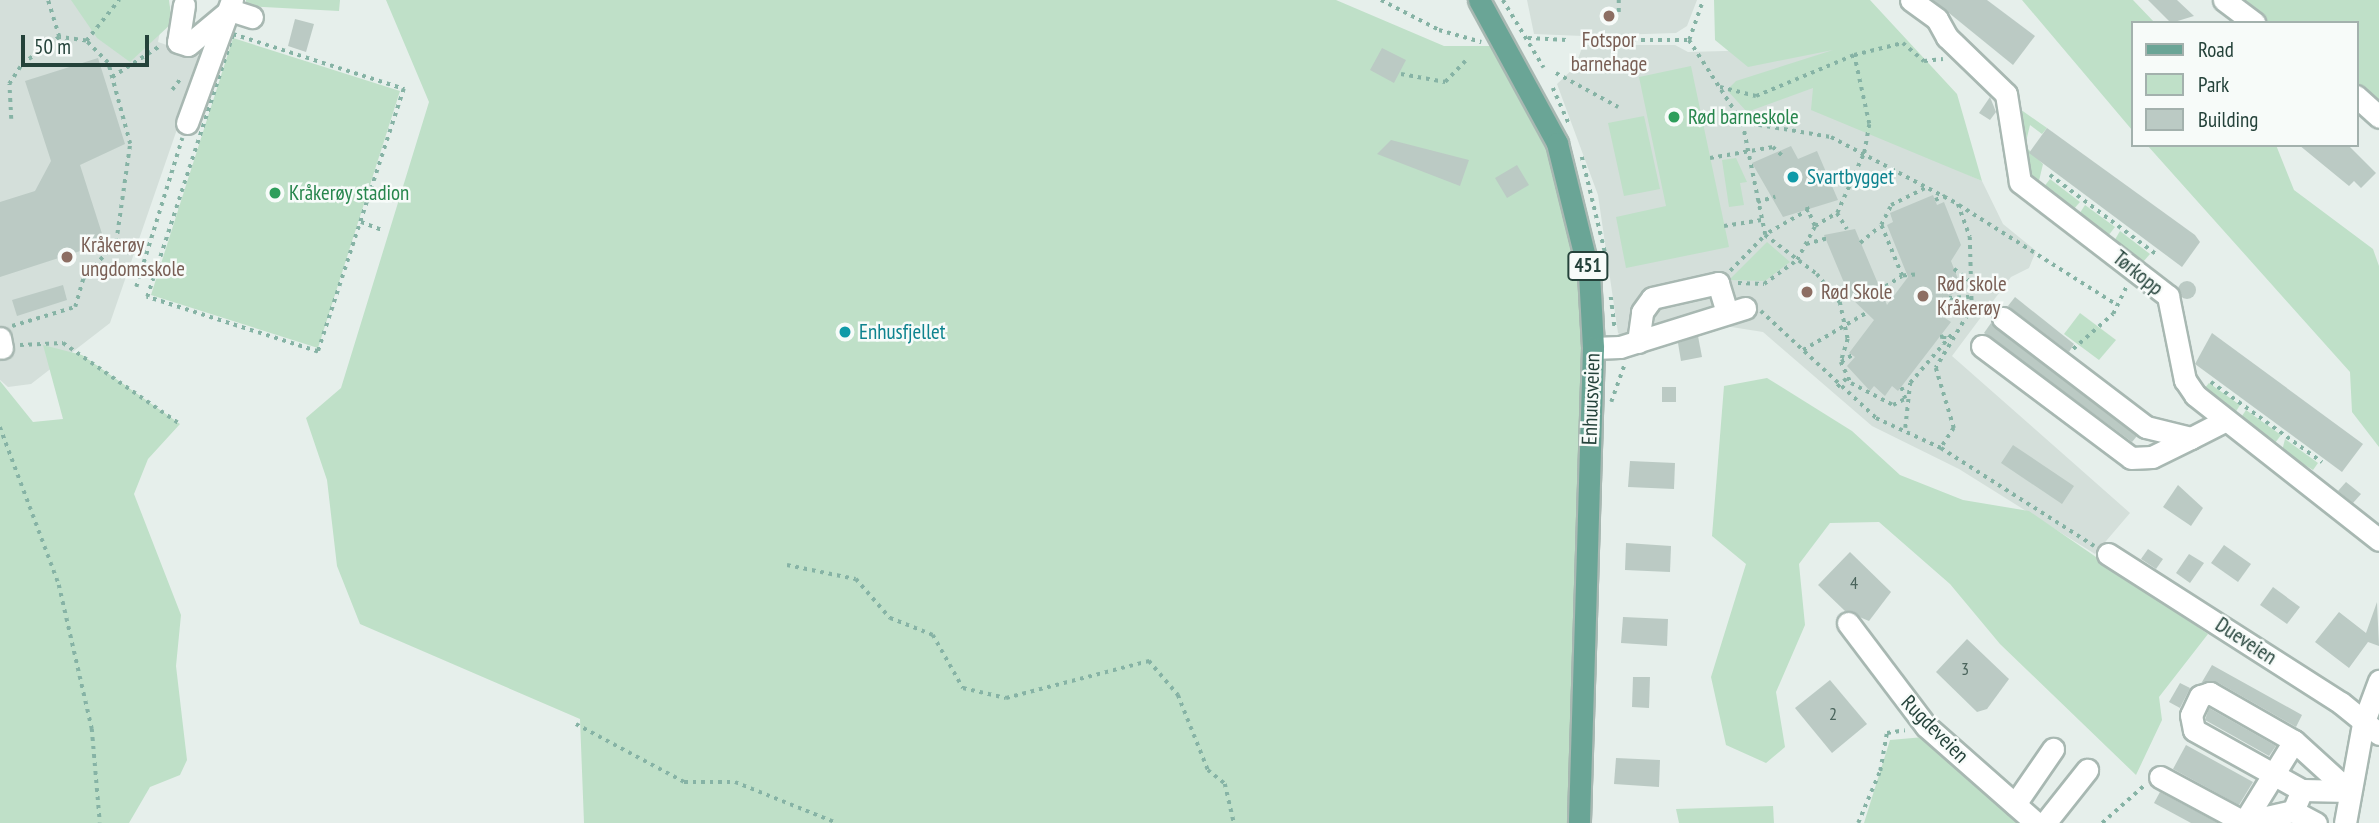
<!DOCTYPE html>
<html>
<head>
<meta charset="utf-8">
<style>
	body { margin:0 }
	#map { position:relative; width:2379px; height:823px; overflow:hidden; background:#e6efeb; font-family:"PT Sans Narrow",sans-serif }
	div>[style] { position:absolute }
	.built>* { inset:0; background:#d4dfda }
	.green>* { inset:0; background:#bfe0c8 }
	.building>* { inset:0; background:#bbcac4 }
	.round { border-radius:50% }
	.path>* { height:3.5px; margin-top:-1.75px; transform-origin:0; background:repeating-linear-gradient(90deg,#86b3a5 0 3.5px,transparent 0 8.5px) }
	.roads { filter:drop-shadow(2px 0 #a8b8b2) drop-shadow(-2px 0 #a8b8b2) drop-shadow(0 2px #a8b8b2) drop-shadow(0 -2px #a8b8b2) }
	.minor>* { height:21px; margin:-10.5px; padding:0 10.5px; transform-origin:10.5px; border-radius:10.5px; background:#fff }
	.major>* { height:21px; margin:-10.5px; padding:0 10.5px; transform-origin:10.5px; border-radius:10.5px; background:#6aa596 }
	.dots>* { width:19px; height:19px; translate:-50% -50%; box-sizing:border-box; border:4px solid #f7fbf9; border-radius:50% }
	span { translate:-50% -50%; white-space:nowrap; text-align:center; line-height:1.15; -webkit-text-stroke:5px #f7fbf9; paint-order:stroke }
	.number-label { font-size:18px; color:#4a645c }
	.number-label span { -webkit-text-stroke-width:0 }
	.shield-label span { padding:2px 5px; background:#f7fbf9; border:2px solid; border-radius:5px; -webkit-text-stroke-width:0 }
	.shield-label { font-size:19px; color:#24423a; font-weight:700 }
	.education-label { font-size:21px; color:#785e54 }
	.left { translate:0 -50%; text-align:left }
	.leisure-label { font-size:21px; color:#27864d }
	.culture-label { font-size:21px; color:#0d838f }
	.street-label { font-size:21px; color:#24423a }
	.legend { position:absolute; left:2131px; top:21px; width:228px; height:126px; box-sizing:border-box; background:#f7fbf9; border:2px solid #a3b1ad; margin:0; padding:9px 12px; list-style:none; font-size:21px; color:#24423a }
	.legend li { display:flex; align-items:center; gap:14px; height:35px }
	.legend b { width:35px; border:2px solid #a3b1ad }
	.scale { position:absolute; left:21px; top:35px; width:128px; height:32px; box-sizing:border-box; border:4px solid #24423a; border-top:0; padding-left:9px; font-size:21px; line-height:24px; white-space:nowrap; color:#24423a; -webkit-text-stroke:5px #f7fbf9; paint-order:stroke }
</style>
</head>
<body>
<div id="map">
	<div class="built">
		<i style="clip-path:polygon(0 0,166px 0,158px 42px,202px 57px,110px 323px,31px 384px,8px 387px,0 380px)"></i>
		<i style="clip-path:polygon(1527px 0,1697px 0,1687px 26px,1676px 33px,1583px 36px,1534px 34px)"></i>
		<i style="clip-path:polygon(1583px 45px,1675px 45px,1688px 52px,1842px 48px,1890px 140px,1982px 181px,2003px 224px,2036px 251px,2029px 268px,2011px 277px,1952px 356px,2130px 513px,2095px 554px,1959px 469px,1872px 426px,1763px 332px,1725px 326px,1629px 339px,1618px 333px,1598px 195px,1557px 84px,1575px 67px)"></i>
	</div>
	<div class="green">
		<i style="clip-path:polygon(71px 0,169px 0,172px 23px,130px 62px,97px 38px)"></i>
		<i style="clip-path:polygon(246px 0,340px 0,339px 11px,246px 6px)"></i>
		<i style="clip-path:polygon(386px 0,1336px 0,1444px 46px,1496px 46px,1540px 116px,1586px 272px,1575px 823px,584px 823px,580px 719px,360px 624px,337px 566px,327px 480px,306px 418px,341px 388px,429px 102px)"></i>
		<i style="clip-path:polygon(1714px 0,1870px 0,1957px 94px,1982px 181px,1811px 110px,1813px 88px,1747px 112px,1727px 90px,1736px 81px,1833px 50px,1748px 67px,1715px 40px)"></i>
		<i style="clip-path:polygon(2022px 0,2133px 0,2155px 23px,2132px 23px,2132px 130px)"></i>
		<i style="clip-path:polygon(2237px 0,2379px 0,2379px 107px,2356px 88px,2356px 23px,2267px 23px)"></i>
		<i style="clip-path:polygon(233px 38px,400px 91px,318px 348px,151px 295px)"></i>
		<i style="clip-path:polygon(1691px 66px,1729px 247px,1626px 268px,1616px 217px,1666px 206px,1639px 77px)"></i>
		<i style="clip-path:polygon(2017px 107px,2047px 128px,2042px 134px,2030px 125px,2025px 146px,2043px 164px,2038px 185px,2027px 177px)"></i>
		<i style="clip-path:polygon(1644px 116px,1660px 189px,1624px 196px,1608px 123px)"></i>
		<i style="clip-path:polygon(2147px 145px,2276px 145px,2294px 190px,2373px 249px,2379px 266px,2379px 447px,2352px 412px,2350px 372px)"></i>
		<i style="clip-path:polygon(1736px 158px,1747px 182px,1740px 183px,1744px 205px,1729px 207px,1722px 160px)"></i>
		<i style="clip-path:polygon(2050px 179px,2080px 202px,2073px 210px,2043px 188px)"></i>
		<i style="clip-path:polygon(2085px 205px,2115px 227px,2108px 236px,2078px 216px)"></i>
		<i style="clip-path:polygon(2120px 231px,2150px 254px,2143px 262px,2113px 243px)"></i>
		<i style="clip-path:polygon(1767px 242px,1790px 262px,1765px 281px,1729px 280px)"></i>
		<i style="clip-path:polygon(2080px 313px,2116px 340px,2099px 360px,2064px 334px)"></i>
		<i style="clip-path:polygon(43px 345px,82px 355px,180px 424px,148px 459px,134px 494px,181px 615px,176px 666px,187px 760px,180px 775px,150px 787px,129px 823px,0 823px,0 381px,33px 422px,63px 419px)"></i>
		<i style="clip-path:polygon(1767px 378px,1852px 431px,1900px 475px,1963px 500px,2029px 511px,2208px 634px,2159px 697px,2162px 720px,2136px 775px,2000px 644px,1950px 584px,1879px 522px,1830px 523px,1799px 564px,1805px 625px,1776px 692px,1785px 747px,1766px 763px,1726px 745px,1711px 677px,1746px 564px,1712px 536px,1724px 386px)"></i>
		<i style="clip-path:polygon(2209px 383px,2240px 405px,2235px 413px,2203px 390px)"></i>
		<i style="clip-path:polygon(2246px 410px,2281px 435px,2275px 443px,2240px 419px)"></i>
		<i style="clip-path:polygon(2285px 439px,2318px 463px,2313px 470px,2282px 451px)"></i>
		<i style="clip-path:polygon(1924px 737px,2021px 823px,1864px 823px,1890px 740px)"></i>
		<i style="clip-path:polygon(1773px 806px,1774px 823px,1679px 823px,1676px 809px)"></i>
	</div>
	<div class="building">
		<i style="clip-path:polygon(1933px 0,1987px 0,2035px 36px,2013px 65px)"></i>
		<i style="clip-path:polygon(2148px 0,2177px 0,2194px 16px,2171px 23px)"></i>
		<i style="clip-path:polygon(295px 19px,314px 24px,306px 52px,288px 46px)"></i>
		<i style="clip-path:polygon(1382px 48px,1406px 60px,1394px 83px,1370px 70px)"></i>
		<i style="clip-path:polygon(98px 58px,125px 144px,80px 165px,105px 243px,0 277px,0 202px,35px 191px,51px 161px,25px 81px)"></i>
		<i style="clip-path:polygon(1990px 97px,1996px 112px,1990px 120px,1979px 113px)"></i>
		<i style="clip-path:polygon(2047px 128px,2195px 235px,2200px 242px,2182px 267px,2029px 153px)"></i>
		<i style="clip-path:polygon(1391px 140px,1469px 160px,1460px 186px,1377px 154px)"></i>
		<i style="clip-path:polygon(2299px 145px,2348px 145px,2376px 173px,2361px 188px,2354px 181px,2349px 186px)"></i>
		<i style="clip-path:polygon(1791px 146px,1798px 159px,1817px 151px,1838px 200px,1783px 217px,1752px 163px)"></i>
		<i style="clip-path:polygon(1517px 165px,1529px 185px,1507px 198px,1495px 178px)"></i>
		<i style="clip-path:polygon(1933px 195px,1937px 205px,1944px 202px,1961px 245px,1951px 261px,1960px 284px,1944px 304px,1952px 309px,1945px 318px,1951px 322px,1898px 391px,1892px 386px,1885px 396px,1874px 386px,1870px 391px,1847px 366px,1855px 357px,1849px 353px,1874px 320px,1850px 297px,1824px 235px,1855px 229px,1887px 305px,1908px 277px,1887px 225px,1893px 222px,1890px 213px)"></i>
		<i class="round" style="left:2178px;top:281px;width:18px;height:18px"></i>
		<i style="clip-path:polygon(63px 285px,67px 300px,17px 316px,12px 300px)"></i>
		<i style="clip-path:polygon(2015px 297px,2074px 344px,2069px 352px,2008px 306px)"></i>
		<i style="clip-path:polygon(1991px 323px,2137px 436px,2132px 442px,1984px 333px)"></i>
		<i style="clip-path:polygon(2212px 333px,2363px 444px,2342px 472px,2195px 364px)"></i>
		<i style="clip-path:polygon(1698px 336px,1702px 357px,1681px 361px,1678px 343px)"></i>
		<i style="clip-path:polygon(1662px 387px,1676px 387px,1676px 402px,1662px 402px)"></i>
		<i style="clip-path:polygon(2013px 445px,2074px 486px,2062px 504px,2001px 463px)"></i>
		<i style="clip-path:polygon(1630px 461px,1675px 463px,1674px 489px,1628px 487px)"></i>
		<i style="clip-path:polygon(2346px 482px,2361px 494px,2353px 503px,2338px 491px)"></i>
		<i style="clip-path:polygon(2178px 485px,2203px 508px,2191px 526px,2163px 507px)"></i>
		<i style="clip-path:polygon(1626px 543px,1671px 546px,1670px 572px,1625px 570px)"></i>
		<i style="clip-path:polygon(2224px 545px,2251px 564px,2238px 582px,2211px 563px)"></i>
		<i style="clip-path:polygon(2148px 549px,2163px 559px,2156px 569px,2141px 559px)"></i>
		<i style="clip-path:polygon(1850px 552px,1891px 592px,1869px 621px,1845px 611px,1818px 585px)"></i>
		<i style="clip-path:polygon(2189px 554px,2204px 563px,2190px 583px,2176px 573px)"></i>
		<i style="clip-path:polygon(2273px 587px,2300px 607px,2287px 624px,2260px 605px)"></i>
		<i style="clip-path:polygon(2377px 602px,2379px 646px,2368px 642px,2349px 668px,2315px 642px,2339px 612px,2366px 633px)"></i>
		<i style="clip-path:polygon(1623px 617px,1668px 619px,1667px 646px,1621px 643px)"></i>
		<i style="clip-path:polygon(1967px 639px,2009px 679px,1987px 709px,1977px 712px,1936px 672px)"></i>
		<i style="clip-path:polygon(2212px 665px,2302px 715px,2296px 727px,2217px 682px,2202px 682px)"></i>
		<i style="clip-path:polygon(1633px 677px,1650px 677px,1649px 708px,1632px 707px)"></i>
		<i style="clip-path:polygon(1830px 680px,1867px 724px,1832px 753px,1795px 708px)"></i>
		<i style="clip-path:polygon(2180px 683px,2190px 688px,2180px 708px,2169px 702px)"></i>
		<i style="clip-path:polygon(2209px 708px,2276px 746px,2269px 756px,2205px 720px)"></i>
		<i style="clip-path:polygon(2186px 745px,2253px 782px,2239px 805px,2173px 769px)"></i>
		<i style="clip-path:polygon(1616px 758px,1660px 760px,1659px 787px,1614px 784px)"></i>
		<i style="clip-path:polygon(2160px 792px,2218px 823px,2191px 823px,2154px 803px)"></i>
	</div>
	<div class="path">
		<i style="left:1381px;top:0;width:65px;rotate:27.3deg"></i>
		<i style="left:1439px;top:30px;width:44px;rotate:15.9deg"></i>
		<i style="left:1503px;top:0;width:79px;rotate:58.9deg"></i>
		<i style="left:1619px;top:0;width:13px;rotate:90deg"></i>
		<i style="left:233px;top:34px;width:180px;rotate:17.8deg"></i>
		<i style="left:404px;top:89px;width:277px;rotate:108.1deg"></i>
		<i style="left:318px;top:352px;width:180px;rotate:-162.2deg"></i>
		<i style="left:147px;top:297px;width:277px;rotate:-71.9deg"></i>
		<i style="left:1528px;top:38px;width:39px;rotate:3deg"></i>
		<i style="left:1582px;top:40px;width:107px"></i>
		<i style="left:1689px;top:40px;width:42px;rotate:-70.7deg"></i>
		<i style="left:1689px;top:40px;width:98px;rotate:57.1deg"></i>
		<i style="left:1742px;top:122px;width:90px;rotate:9.6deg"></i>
		<i style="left:1831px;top:137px;width:144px;rotate:27.8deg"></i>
		<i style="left:1958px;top:204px;width:35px;rotate:70deg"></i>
		<i style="left:1970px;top:237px;width:71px;rotate:88.4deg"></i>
		<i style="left:1972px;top:308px;width:70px;rotate:121deg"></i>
		<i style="left:1936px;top:368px;width:63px;rotate:73.3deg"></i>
		<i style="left:1954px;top:428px;width:24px;rotate:123deg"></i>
		<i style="left:86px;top:41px;width:53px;rotate:-51.2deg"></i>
		<i style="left:1556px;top:73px;width:71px;rotate:28.7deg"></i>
		<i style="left:1401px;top:74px;width:45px;rotate:10.3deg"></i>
		<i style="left:1445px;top:82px;width:32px;rotate:-46deg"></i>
		<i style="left:112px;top:77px;width:57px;rotate:-32.9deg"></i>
		<i style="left:1720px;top:87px;width:37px;rotate:14deg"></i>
		<i style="left:1756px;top:96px;width:106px;rotate:-22.7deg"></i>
		<i style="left:1553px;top:88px;width:39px;rotate:66deg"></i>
		<i style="left:172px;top:90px;width:15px;rotate:-53deg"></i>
		<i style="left:11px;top:119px;width:35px;rotate:-93deg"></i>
		<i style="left:9px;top:84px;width:24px;rotate:-57deg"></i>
		<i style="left:22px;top:64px;width:46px;rotate:-36.1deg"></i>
		<i style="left:1582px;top:157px;width:98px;rotate:76.4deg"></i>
		<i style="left:1710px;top:158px;width:64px;rotate:-9.9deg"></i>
		<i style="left:1773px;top:147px;width:16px;rotate:43deg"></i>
		<i style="left:2050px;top:175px;width:132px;rotate:36.7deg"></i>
		<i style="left:1935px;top:200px;width:11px;rotate:-22deg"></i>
		<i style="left:1757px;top:202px;width:19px;rotate:-16deg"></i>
		<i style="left:1959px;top:205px;width:187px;rotate:32.3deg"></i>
		<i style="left:1807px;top:207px;width:21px;rotate:67deg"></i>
		<i style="left:1809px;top:210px;width:51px;rotate:150.4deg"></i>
		<i style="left:1765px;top:235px;width:65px;rotate:36.9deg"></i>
		<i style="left:1817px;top:274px;width:36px;rotate:51deg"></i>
		<i style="left:1840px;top:302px;width:38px;rotate:78deg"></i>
		<i style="left:1848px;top:339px;width:24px;rotate:107deg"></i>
		<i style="left:1841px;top:362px;width:23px;rotate:65deg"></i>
		<i style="left:1851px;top:383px;width:47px;rotate:27.6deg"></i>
		<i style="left:1893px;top:405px;width:13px;rotate:-27deg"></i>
		<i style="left:1905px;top:399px;width:13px;rotate:-108deg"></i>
		<i style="left:1837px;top:213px;width:19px;rotate:58deg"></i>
		<i style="left:361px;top:222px;width:22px;rotate:21deg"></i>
		<i style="left:1724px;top:226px;width:38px;rotate:-9deg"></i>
		<i style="left:1860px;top:243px;width:26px;rotate:-40deg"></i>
		<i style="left:1806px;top:244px;width:23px;rotate:-15deg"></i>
		<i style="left:1954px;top:269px;width:21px;rotate:37deg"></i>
		<i style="left:1730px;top:271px;width:50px;rotate:-45.8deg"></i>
		<i style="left:1765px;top:235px;width:115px;rotate:-101.5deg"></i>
		<i style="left:1915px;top:275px;width:13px;rotate:176deg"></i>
		<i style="left:1902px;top:276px;width:55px;rotate:-112.4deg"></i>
		<i style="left:1881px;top:225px;width:22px;rotate:-63deg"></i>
		<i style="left:1891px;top:205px;width:42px;rotate:-26.6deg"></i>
		<i style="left:1738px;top:283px;width:26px;rotate:2deg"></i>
		<i style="left:1764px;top:284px;width:41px;rotate:-36deg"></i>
		<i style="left:1797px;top:260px;width:38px;rotate:-62deg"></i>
		<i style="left:1815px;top:226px;width:26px;rotate:-31deg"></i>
		<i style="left:1837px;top:213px;width:66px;rotate:-65.8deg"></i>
		<i style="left:1864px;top:153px;width:29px;rotate:-80deg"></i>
		<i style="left:1869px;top:124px;width:71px;rotate:-102.3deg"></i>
		<i style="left:1854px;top:55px;width:50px;rotate:-13.8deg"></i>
		<i style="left:1903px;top:43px;width:28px;rotate:41deg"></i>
		<i style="left:1924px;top:61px;width:19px;rotate:-6deg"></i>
		<i style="left:136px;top:287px;width:156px;rotate:-72.8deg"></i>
		<i style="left:1878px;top:291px;width:28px;rotate:-32deg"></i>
		<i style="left:1611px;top:297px;width:31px;rotate:83deg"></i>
		<i style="left:1949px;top:298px;width:22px;rotate:-3deg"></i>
		<i style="left:1761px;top:311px;width:157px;rotate:42.9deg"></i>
		<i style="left:1876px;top:418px;width:72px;rotate:24.8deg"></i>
		<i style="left:1941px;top:448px;width:182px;rotate:32.6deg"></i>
		<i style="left:12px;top:326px;width:66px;rotate:-16.8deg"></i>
		<i style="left:75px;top:307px;width:29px;rotate:-74deg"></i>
		<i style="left:83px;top:279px;width:50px;rotate:-48.3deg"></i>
		<i style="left:116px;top:242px;width:99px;rotate:-81.9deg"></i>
		<i style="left:130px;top:144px;width:84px;rotate:-105.2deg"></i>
		<i style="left:108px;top:63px;width:31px;rotate:-135deg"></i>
		<i style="left:86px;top:41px;width:27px;rotate:-172deg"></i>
		<i style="left:59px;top:37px;width:39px;rotate:-107deg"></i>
		<i style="left:1940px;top:337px;width:5px;rotate:-11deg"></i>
		<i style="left:1945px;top:336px;width:9px;rotate:103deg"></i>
		<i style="left:20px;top:345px;width:43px;rotate:-2.7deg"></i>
		<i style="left:63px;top:343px;width:142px;rotate:34.7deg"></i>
		<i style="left:2073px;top:349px;width:53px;rotate:-41.2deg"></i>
		<i style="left:2113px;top:314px;width:32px;rotate:-64deg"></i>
		<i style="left:1803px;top:350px;width:73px;rotate:-30.4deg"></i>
		<i style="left:1841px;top:362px;width:13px;rotate:-32deg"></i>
		<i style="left:2211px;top:382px;width:137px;rotate:35.8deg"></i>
		<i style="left:1837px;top:387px;width:13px;rotate:-42deg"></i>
		<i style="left:1611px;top:402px;width:41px;rotate:-70.3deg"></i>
		<i style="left:0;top:427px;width:169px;rotate:69.5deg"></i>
		<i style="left:59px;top:585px;width:148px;rotate:77.1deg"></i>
		<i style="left:92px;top:729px;width:94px;rotate:85.1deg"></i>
		<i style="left:1905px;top:428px;width:45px;rotate:-83.7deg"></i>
		<i style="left:1910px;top:383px;width:65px;rotate:-49.4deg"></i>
		<i style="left:787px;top:565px;width:70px;rotate:11.5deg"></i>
		<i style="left:856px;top:579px;width:52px;rotate:48.9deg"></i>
		<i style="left:890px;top:618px;width:46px;rotate:21.6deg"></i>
		<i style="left:933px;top:635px;width:61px;rotate:60.5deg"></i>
		<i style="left:963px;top:688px;width:44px;rotate:13.1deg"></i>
		<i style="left:1006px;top:698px;width:148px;rotate:-14.5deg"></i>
		<i style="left:1149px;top:661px;width:45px;rotate:49.5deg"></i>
		<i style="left:1178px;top:695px;width:81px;rotate:68.2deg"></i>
		<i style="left:1208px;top:770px;width:22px;rotate:39deg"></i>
		<i style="left:1225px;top:784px;width:40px;rotate:77deg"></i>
		<i style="left:576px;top:724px;width:123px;rotate:28.2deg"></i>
		<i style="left:684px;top:782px;width:51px"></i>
		<i style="left:735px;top:782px;width:110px;rotate:21.9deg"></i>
		<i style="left:1858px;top:823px;width:56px;rotate:-67.1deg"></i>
		<i style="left:1880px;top:771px;width:39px;rotate:-80deg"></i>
		<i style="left:1887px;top:733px;width:18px;rotate:-9deg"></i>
		<i style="left:2102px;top:823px;width:59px;rotate:-41.6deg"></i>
	</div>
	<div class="roads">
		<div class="minor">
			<i style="left:1911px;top:0;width:32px;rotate:36deg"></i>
			<i style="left:1937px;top:19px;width:21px;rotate:61deg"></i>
			<i style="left:1947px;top:37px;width:82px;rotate:44deg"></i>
			<i style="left:2006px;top:94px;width:89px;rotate:81deg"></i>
			<i style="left:2020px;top:182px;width:187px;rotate:37.6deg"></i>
			<i style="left:2168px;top:296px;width:86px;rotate:78.6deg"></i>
			<i style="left:2185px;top:380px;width:18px;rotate:56deg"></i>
			<i style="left:2195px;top:395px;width:234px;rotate:38.2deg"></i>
			<i style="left:2224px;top:0;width:38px;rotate:37deg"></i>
			<i style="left:184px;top:5px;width:37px;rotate:99deg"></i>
			<i style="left:178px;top:42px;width:10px;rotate:17deg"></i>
			<i style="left:188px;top:45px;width:55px;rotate:-39.8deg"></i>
			<i style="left:230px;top:10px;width:23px;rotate:18deg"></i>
			<i style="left:2356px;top:96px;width:31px;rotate:42deg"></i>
			<i style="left:187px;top:123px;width:131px;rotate:-69.9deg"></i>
			<i style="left:2003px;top:318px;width:180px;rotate:37.3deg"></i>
			<i style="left:2146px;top:427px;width:46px;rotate:13.7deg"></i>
			<i style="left:2191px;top:438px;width:37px;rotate:-27deg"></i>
			<i style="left:0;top:338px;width:10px;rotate:79deg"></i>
			<i style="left:1638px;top:342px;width:30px;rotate:-82deg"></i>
			<i style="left:1642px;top:312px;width:17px;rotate:-54deg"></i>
			<i style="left:1652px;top:298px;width:68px;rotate:-12.8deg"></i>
			<i style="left:1718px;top:283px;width:27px;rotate:73deg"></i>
			<i style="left:1982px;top:346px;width:186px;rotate:36.9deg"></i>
			<i style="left:2131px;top:458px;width:21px;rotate:-3deg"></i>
			<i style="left:2152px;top:457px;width:43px;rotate:-26deg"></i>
			<i style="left:1593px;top:348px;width:27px;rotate:-2deg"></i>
			<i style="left:1620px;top:347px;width:131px;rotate:-17.3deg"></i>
			<i style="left:2108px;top:554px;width:277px;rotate:32.6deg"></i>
			<i style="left:2341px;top:703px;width:49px;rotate:39.2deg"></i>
			<i style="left:1848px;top:623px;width:129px;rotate:52.9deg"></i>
			<i style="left:1926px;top:726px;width:147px;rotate:41.4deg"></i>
			<i style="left:2294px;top:741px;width:74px;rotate:42.3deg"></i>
			<i style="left:2349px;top:791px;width:47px;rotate:-178.8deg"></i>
			<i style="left:2302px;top:790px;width:23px;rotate:113deg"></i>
			<i style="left:2293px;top:811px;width:50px;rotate:167.3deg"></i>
			<i style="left:2244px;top:822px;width:95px;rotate:-58.3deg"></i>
			<i style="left:2294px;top:741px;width:97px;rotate:-150.3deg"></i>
			<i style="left:2210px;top:693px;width:10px;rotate:163deg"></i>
			<i style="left:2200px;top:696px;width:21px;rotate:115deg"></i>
			<i style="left:2191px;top:715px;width:15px;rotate:79deg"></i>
			<i style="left:2194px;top:730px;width:124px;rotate:29.1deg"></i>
			<i style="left:2160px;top:777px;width:95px;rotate:28.2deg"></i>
			<i style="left:2015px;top:804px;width:67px;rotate:-55.4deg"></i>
			<i style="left:2293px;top:811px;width:26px;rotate:28deg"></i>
			<i style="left:2045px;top:823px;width:68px;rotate:-51.6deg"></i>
			<i style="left:2345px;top:823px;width:101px;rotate:-79.7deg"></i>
			<i style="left:2363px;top:724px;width:46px;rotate:-69.6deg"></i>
		</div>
		<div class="major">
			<i style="left:1479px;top:0;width:163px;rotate:61.4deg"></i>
			<i style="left:1557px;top:143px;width:134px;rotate:76.2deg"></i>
			<i style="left:1589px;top:273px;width:75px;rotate:86.9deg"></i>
			<i style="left:1593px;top:348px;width:475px;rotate:91.7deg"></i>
		</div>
	</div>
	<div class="dots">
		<i style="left:1609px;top:16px;background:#8d6e63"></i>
		<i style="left:1674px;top:117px;background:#2e9e5b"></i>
		<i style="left:1793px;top:177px;background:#0f9aa8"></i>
		<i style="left:275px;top:193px;background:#2e9e5b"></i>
		<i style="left:67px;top:257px;background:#8d6e63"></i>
		<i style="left:1807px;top:292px;background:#8d6e63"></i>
		<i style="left:1923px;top:296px;background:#8d6e63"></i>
		<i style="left:845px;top:332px;background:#0f9aa8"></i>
	</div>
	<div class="number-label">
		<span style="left:1854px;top:583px">4</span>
		<span style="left:1965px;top:669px">3</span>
		<span style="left:1833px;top:714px">2</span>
	</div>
	<div class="shield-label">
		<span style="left:1588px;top:266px">451</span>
	</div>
	<div class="education-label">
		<span style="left:1609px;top:52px">Fotspor<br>barnehage</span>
		<span class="left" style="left:81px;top:257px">Kråkerøy<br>ungdomsskole</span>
		<span class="left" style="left:1937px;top:296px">Rød skole<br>Kråkerøy</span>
		<span class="left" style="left:1821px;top:292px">Rød Skole</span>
	</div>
	<div class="leisure-label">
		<span class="left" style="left:1688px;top:117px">Rød barneskole</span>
		<span class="left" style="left:289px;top:193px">Kråkerøy stadion</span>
	</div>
	<div class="culture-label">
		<span class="left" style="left:1807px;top:177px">Svartbygget</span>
		<span class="left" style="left:859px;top:332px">Enhusfjellet</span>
	</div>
	<div class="street-label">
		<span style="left:2138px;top:273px;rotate:39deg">Tørkopp</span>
		<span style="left:1591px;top:399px;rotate:-88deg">Enhuusveien</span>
		<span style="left:2246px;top:641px;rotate:33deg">Dueveien</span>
		<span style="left:1935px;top:729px;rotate:45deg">Rugdeveien</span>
	</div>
	<ul class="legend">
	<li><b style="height:9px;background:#6aa596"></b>Road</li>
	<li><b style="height:19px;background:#bfe0c8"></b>Park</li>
	<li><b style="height:19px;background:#bbcac4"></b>Building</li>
	</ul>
	<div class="scale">50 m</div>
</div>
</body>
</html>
